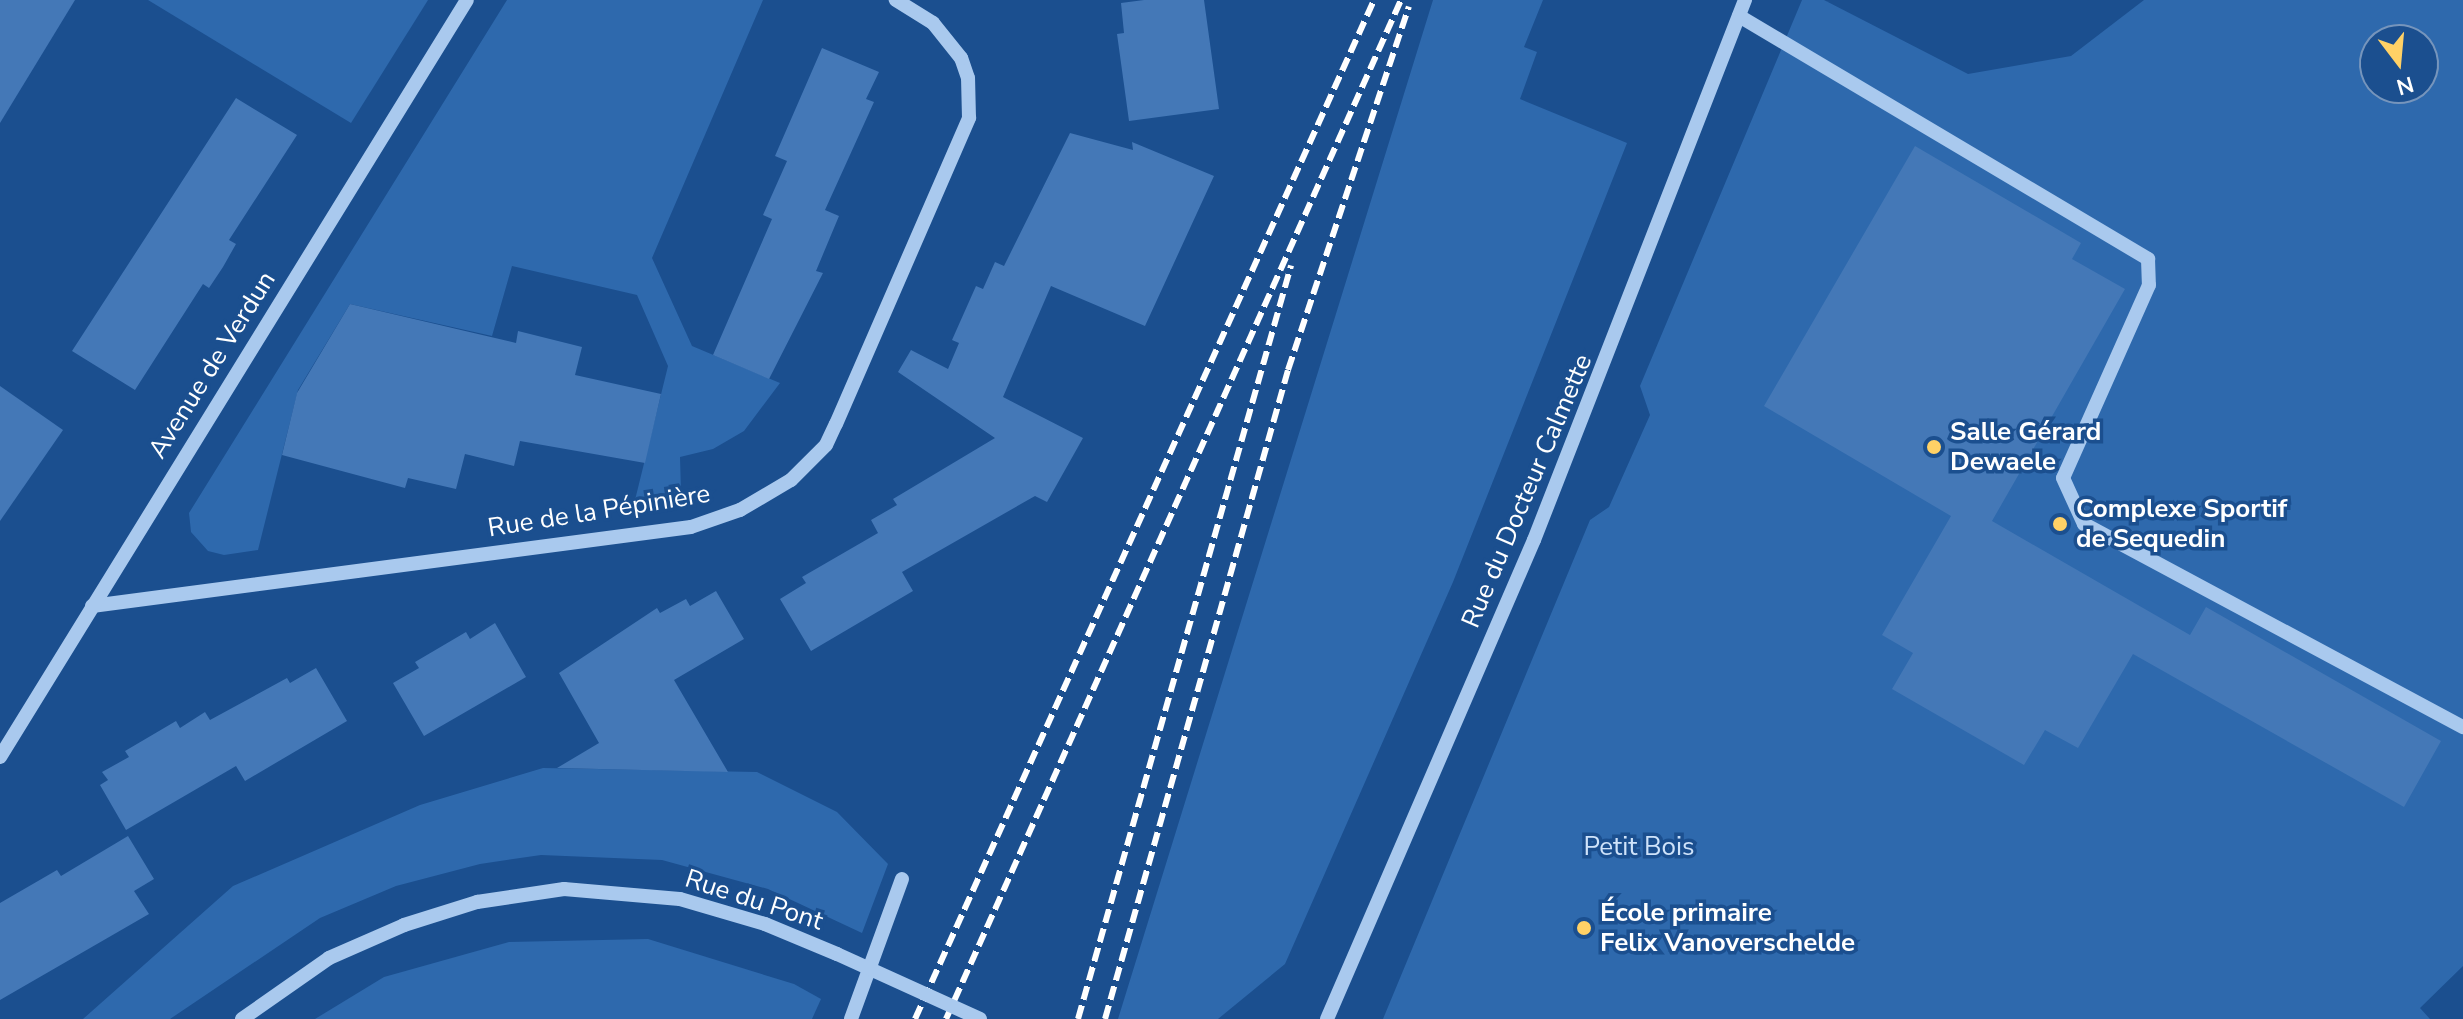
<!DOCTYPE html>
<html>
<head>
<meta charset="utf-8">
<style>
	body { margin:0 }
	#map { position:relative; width:2463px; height:1019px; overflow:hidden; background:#1b4f8f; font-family:"Nunito Sans",sans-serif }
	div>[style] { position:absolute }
	.green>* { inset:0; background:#2e69ad }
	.building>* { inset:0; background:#4478b7 }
	.minor>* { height:14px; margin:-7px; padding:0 7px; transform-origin:7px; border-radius:7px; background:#a9c9ee }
	.rail>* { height:6px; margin-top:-3px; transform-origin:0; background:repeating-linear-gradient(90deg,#fff 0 14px,transparent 0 20px) }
	.minor-bridge>* { height:14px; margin:-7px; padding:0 7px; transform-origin:7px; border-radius:7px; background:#a9c9ee }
	.dots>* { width:22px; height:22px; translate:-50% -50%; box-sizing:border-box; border:4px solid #1b4f8f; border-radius:50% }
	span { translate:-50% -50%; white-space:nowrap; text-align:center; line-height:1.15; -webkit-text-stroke:7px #1b4f8f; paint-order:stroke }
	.street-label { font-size:26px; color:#fff }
	.poi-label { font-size:26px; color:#fff; font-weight:700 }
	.left { translate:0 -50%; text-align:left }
	.park-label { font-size:26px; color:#cfe3fa }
	.north { position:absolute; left:2359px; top:24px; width:80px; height:80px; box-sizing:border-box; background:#1b4f8f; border:2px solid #7695bc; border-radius:50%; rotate:164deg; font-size:22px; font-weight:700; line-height:32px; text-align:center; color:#fff }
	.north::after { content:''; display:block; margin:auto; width:28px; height:36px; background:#ffd166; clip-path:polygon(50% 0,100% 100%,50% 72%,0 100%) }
</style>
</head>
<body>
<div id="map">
	<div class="green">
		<i style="clip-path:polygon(148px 0,428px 0,351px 123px)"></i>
		<i style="clip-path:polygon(507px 0,763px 0,652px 258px,692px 346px,780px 383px,744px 431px,713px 449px,680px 457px,681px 492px,635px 500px,668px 366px,637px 295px,512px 266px,492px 336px,350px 304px,298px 390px,258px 550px,224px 555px,208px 551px,191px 532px,189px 513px)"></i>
		<i style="clip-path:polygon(1433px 0,1543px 0,1524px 47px,1537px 52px,1520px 99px,1627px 143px,1453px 582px,1285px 964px,1218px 1019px,1118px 1019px)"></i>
		<i style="clip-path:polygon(evenodd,1802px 0,1824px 0,1968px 74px,2071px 56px,2144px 0,2463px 0,2463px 966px,2420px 1008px,2430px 1019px,1383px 1019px,1590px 520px,1609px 507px,1650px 415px,1640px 386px,1802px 0,2375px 40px,2423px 40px,2423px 88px,2375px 88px,2375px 40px)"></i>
		<i style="clip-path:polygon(543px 768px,757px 772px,837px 812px,888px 864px,862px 933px,768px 889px,662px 860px,541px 855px,480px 864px,396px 886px,320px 918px,170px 1019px,83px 1019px,233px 886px,420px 805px)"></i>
		<i style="clip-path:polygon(648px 939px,794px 984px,821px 999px,812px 1019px,315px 1019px,384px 977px,509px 942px)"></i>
	</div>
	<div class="building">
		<i style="clip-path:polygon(0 0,75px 0,0 123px)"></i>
		<i style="clip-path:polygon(1144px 0,1204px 0,1219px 109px,1129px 121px,1117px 34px,1124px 33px,1121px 3px)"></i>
		<i style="clip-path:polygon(822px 48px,879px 72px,866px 99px,874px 102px,825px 210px,839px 216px,816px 271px,823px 273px,769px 379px,713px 355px,772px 219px,763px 215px,787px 161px,775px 156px)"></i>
		<i style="clip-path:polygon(236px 98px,297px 135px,229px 240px,236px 244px,223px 267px,209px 288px,203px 284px,135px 390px,72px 351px)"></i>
		<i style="clip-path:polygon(1070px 133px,1133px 150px,1132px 142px,1214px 176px,1145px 326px,1051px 286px,1003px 397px,1083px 438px,1047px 502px,1035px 496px,902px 572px,913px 591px,811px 651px,780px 599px,806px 583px,802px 577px,878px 533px,871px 520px,897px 505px,893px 499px,995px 438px,898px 372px,911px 350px,948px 369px,959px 343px,952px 340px,976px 286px,983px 289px,995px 262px,1004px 266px)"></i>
		<i style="clip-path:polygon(1915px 146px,2081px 243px,2072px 259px,2125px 289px,1992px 521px,2190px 635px,2206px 607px,2441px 741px,2404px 807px,2133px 654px,2078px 748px,2045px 730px,2024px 765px,1892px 689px,1913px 653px,1882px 635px,1951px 516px,1764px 406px)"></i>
		<i style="clip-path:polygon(350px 304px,516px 343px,518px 331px,582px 347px,575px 375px,661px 394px,645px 463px,520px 441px,514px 466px,465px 454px,456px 489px,408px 478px,405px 488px,282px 455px,297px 393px)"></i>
		<i style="clip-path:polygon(0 386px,63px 430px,0 521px)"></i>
		<i style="clip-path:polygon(716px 591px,744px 639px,674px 680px,728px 772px,557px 768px,599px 743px,559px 673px,657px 608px,660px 613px,686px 599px,690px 606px)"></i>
		<i style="clip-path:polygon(495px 623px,526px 677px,424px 736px,393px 683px,419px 668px,415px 662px,466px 632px,470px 639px)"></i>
		<i style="clip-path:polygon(316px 668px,347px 721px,245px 781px,236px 766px,126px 830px,100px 785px,108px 780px,102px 772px,129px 757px,125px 751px,176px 721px,180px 728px,205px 712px,210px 720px,287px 678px,290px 683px)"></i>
		<i style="clip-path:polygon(128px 836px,154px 879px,134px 891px,149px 914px,0 1000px,0 903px,57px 870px,61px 876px)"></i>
	</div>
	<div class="minor">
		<i style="left:1739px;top:16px;width:476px;rotate:30.7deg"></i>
		<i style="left:2148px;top:259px;width:26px;rotate:88deg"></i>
		<i style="left:2149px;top:285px;width:211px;rotate:114deg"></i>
		<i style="left:2063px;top:478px;width:51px;rotate:65.5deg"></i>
		<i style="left:2084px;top:524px;width:430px;rotate:28.2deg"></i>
		<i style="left:92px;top:606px;width:604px;rotate:-7.51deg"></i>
		<i style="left:691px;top:527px;width:52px;rotate:-19.1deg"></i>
		<i style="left:740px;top:510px;width:59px;rotate:-30.5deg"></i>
		<i style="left:791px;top:480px;width:49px;rotate:-45deg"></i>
		<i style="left:826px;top:445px;width:23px;rotate:-65deg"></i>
		<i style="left:836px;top:424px;width:334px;rotate:-66.5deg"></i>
		<i style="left:969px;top:118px;width:40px;rotate:-91.4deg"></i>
		<i style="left:968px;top:78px;width:21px;rotate:-109deg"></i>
		<i style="left:961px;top:58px;width:45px;rotate:-128.7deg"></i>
		<i style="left:933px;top:23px;width:44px;rotate:-148.1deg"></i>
		<i style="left:0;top:757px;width:889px;rotate:-58.33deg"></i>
		<i style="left:242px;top:1019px;width:106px;rotate:-35deg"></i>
		<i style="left:329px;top:958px;width:82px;rotate:-23.7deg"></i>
		<i style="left:404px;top:925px;width:77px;rotate:-17.5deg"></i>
		<i style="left:477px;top:902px;width:88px;rotate:-8.5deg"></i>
		<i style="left:564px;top:889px;width:116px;rotate:4.9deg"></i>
		<i style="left:680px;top:899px;width:89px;rotate:16.4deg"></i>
		<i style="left:765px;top:924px;width:78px;rotate:22.6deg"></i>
		<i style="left:851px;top:1019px;width:149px;rotate:-70deg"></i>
		<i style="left:1327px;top:1019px;width:522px;rotate:-66.63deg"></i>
		<i style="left:1534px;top:540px;width:580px;rotate:-68.66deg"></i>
	</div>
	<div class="rail">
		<i style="left:915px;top:1019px;width:1118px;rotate:-65.75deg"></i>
		<i style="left:946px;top:1019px;width:1116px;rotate:-65.94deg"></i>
		<i style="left:1078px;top:1019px;width:783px;rotate:-74.21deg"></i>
		<i style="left:1105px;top:1019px;width:674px;rotate:-74.25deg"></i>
		<i style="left:1288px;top:370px;width:383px;rotate:-71.6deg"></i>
	</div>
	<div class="minor-bridge">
		<i style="left:837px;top:954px;width:157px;rotate:24.4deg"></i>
	</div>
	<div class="dots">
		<i style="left:1934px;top:447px;background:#ffd166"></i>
		<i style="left:2060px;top:524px;background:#ffd166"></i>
		<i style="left:1584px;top:928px;background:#ffd166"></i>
	</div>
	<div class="street-label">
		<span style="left:212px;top:365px;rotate:-58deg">Avenue de Verdun</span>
		<span style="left:1527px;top:491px;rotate:-67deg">Rue du Docteur Calmette</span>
		<span style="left:599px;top:511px;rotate:-9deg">Rue de la Pépinière</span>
		<span style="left:754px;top:900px;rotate:18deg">Rue du Pont</span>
	</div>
	<div class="poi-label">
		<span class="left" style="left:1950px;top:447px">Salle Gérard<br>Dewaele</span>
		<span class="left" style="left:2076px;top:524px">Complexe Sportif<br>de Sequedin</span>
		<span class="left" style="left:1600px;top:928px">École primaire<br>Felix Vanoverschelde</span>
	</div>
	<div class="park-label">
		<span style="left:1639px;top:847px">Petit Bois</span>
	</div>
	<div class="north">N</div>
</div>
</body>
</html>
